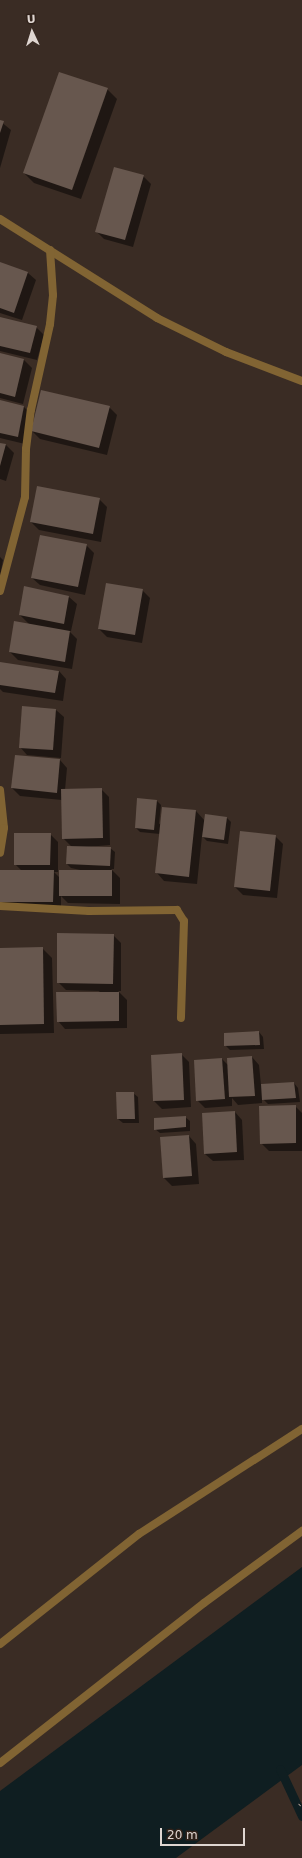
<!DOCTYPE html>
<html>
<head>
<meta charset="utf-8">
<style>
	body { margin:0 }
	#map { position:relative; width:302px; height:1858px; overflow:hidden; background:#3a2c24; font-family:"DejaVu Sans",sans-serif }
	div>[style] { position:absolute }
	.water>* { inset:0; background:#0f1e21 }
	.shadow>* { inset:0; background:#0007 }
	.stream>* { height:9px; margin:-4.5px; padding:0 4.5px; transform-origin:4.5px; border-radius:4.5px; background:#0f1e21 }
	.building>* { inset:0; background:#67574e }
	.path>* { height:2.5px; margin-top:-1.25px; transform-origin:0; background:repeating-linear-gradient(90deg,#8b8079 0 1px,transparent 0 4px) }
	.minor>* { height:8px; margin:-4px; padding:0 4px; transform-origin:4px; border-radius:4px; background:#816433 }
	span { translate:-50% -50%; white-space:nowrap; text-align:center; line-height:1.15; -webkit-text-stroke:4px #30221a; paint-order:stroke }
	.north { position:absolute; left:12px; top:12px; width:40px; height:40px; -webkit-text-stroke:3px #30221a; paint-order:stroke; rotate:356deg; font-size:11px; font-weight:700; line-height:16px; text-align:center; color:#dfd6d1 }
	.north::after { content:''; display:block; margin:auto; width:14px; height:18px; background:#dfd6d1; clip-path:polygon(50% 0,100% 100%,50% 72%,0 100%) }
	.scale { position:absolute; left:160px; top:1828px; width:85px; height:18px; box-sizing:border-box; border:2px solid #dfd6d1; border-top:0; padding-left:5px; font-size:12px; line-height:14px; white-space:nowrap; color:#dfd6d1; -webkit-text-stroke:3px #30221a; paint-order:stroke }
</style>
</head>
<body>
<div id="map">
	<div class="water">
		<i style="clip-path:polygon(302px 1567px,302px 1765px,176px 1858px,0 1858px,0 1791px)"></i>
	</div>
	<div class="shadow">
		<i style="clip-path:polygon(107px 89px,117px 99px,81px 199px,34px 183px,24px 173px)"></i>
		<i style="clip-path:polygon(0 121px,11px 130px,0 168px)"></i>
		<i style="clip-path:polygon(143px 176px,151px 184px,133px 247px,104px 239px,96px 231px)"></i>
		<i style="clip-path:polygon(0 263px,28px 273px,36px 280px,22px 320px,0 313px)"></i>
		<i style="clip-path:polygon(0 318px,36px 327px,44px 335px,37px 360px,0 351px)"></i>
		<i style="clip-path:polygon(0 354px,24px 360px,32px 368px,23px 404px,0 398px)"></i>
		<i style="clip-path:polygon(0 401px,24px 407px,32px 415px,25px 444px,0 438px)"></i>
		<i style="clip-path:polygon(109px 407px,117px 415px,107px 455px,40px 439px,32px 431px)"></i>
		<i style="clip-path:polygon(0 444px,6px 445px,14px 453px,6px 481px,0 479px)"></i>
		<i style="clip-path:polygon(99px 499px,107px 507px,101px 542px,39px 530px,31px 522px)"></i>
		<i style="clip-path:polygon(86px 545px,94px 553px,85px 595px,40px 585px,32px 578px)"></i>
		<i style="clip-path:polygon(0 557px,3px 560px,0 576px)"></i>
		<i style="clip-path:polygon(142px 590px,150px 598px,142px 643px,107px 637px,99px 629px)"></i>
		<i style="clip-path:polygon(69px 597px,77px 604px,71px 631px,69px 631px,77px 639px,72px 669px,18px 660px,10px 652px,30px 625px,20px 615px)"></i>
		<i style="clip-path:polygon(0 663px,59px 671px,66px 679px,63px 701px,3px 692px,0 689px)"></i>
		<i style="clip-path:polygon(23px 707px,56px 710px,64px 717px,61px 758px,27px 755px,20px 747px)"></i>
		<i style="clip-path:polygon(60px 760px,67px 768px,65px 790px,101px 789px,109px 797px,110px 845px,87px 847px,110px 848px,115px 852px,114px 869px,111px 869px,120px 878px,120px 904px,68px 903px,61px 896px,61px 910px,8px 909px,1px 901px,22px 871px,15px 864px,50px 834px,58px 842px,58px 872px,54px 872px,60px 878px,85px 871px,71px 868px,67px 864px,72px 847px,63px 838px,62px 800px,20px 796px,12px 788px)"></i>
		<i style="clip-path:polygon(138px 799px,157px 801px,161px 805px,159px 824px,196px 811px,205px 821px,227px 818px,231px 822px,228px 844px,207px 841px,202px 836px,197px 884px,164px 881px,157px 873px,160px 834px,140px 832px,136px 828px)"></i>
		<i style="clip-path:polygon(275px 836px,283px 844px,277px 898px,243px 895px,235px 887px)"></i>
		<i style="clip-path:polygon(113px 935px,121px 943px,121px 991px,118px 991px,127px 1000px,127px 1028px,65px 1029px,58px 1021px,100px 991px,66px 990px,58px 982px)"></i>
		<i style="clip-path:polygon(42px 948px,52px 958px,54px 1033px,0 1034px,0 949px)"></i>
		<i style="clip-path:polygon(259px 1032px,263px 1037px,264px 1049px,230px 1050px,225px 1045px)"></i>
		<i style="clip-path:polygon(181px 1054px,189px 1062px,191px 1107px,162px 1109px,154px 1101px)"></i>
		<i style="clip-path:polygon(252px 1057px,259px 1065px,261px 1085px,294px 1083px,298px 1088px,300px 1102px,268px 1104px,262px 1098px,262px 1103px,238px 1105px,232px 1098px,232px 1106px,205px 1108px,197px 1100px,222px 1059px,228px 1065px)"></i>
		<i style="clip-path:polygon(133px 1093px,138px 1097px,139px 1123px,123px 1123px,118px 1119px)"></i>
		<i style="clip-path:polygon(295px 1106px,302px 1113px,302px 1151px,269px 1151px,261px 1143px)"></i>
		<i style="clip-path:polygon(235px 1112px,242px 1120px,244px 1160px,213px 1161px,205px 1154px)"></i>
		<i style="clip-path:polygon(185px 1117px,190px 1121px,190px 1131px,160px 1133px,155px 1129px)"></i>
		<i style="clip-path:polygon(189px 1136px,196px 1144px,199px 1184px,172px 1186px,164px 1178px)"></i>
	</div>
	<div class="stream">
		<i style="left:280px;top:1769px;width:52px;rotate:64.9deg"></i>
	</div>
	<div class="building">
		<i style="clip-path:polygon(59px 72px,108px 88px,72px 190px,23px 173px)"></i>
		<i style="clip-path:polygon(0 120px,4px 121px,0 133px)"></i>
		<i style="clip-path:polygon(114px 167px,144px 175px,125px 240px,95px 232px)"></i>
		<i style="clip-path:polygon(0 262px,28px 272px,14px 313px,0 308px)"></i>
		<i style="clip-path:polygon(0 317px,37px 326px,30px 353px,0 346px)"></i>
		<i style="clip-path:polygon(0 353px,24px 359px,15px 397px,0 393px)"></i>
		<i style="clip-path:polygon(41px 390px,110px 406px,99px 448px,31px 431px)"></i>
		<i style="clip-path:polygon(0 400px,24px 406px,18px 437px,0 433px)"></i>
		<i style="clip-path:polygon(0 443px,6px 444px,0 466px)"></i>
		<i style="clip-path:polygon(37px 486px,100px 498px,93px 534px,30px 522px)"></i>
		<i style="clip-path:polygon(40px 535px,87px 544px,78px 587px,31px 578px)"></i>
		<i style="clip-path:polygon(106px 583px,143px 589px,135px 635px,98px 629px)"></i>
		<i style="clip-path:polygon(24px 586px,69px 596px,64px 624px,19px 615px)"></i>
		<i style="clip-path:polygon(14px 621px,70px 631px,65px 662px,9px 652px)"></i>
		<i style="clip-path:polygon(0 662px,59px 671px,55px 693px,0 685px)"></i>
		<i style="clip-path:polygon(22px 706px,56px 709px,53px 750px,19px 748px)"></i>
		<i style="clip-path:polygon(15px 755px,60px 759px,57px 793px,11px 788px)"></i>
		<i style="clip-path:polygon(102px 788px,103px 838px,62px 839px,61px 789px)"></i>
		<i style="clip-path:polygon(137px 798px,157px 800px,154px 830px,135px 828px)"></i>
		<i style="clip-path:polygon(162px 807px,196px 810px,189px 877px,155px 873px)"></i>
		<i style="clip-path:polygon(205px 814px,227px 817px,224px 840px,202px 837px)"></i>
		<i style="clip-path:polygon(240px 831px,276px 835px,270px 891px,234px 887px)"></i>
		<i style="clip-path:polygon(14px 833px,51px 833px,50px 865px,14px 865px)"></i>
		<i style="clip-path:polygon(67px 846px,111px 847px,110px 866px,66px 864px)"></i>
		<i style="clip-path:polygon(0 870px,54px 870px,53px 902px,0 902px)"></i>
		<i style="clip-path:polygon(59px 870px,112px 870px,112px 896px,59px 896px)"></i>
		<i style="clip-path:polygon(57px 933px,114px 934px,113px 984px,57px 983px)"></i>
		<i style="clip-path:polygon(43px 947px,44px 1024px,0 1025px,0 948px)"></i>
		<i style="clip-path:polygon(56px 992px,119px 992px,119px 1021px,57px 1022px)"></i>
		<i style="clip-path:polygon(259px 1031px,260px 1045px,224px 1046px,224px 1033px)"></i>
		<i style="clip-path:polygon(182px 1053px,184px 1100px,153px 1101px,151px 1055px)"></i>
		<i style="clip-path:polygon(252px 1056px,255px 1096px,229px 1097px,227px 1058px)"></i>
		<i style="clip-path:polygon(222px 1058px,225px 1099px,196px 1101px,194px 1060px)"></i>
		<i style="clip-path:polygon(294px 1082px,296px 1098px,262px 1100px,261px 1084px)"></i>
		<i style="clip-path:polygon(116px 1092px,134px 1092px,135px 1119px,117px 1119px)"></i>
		<i style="clip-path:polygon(296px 1105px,296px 1143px,260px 1144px,259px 1106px)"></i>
		<i style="clip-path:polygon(235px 1111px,237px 1152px,204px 1154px,202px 1113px)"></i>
		<i style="clip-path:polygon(186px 1116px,186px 1127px,154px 1130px,154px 1118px)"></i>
		<i style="clip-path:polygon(189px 1135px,192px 1176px,163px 1178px,160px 1137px)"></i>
	</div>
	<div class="path">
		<i style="left:299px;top:1805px;width:4px;rotate:-45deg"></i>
	</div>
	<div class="minor">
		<i style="left:0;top:219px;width:186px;rotate:32.2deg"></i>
		<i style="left:157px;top:318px;width:77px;rotate:26.2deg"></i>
		<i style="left:226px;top:352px;width:81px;rotate:20.9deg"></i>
		<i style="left:0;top:591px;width:97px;rotate:-75.1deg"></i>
		<i style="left:25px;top:497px;width:48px;rotate:-88.8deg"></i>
		<i style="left:26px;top:449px;width:39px;rotate:-83deg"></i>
		<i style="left:31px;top:410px;width:88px;rotate:-77.5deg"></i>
		<i style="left:50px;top:324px;width:29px;rotate:-84deg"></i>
		<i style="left:53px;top:295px;width:45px;rotate:-93.8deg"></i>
		<i style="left:0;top:790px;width:38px;rotate:84deg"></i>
		<i style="left:4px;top:828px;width:25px;rotate:99deg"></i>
		<i style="left:0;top:906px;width:89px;rotate:3.2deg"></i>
		<i style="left:89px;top:911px;width:88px;rotate:-0.7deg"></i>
		<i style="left:177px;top:910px;width:13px;rotate:58deg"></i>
		<i style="left:184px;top:921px;width:97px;rotate:91.8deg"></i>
		<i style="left:0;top:1644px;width:177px;rotate:-38.4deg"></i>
		<i style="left:139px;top:1534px;width:194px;rotate:-32.8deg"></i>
		<i style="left:0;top:1763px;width:259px;rotate:-38.1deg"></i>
		<i style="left:204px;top:1603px;width:122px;rotate:-36.3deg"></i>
	</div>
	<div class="north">U</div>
	<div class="scale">20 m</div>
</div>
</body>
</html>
